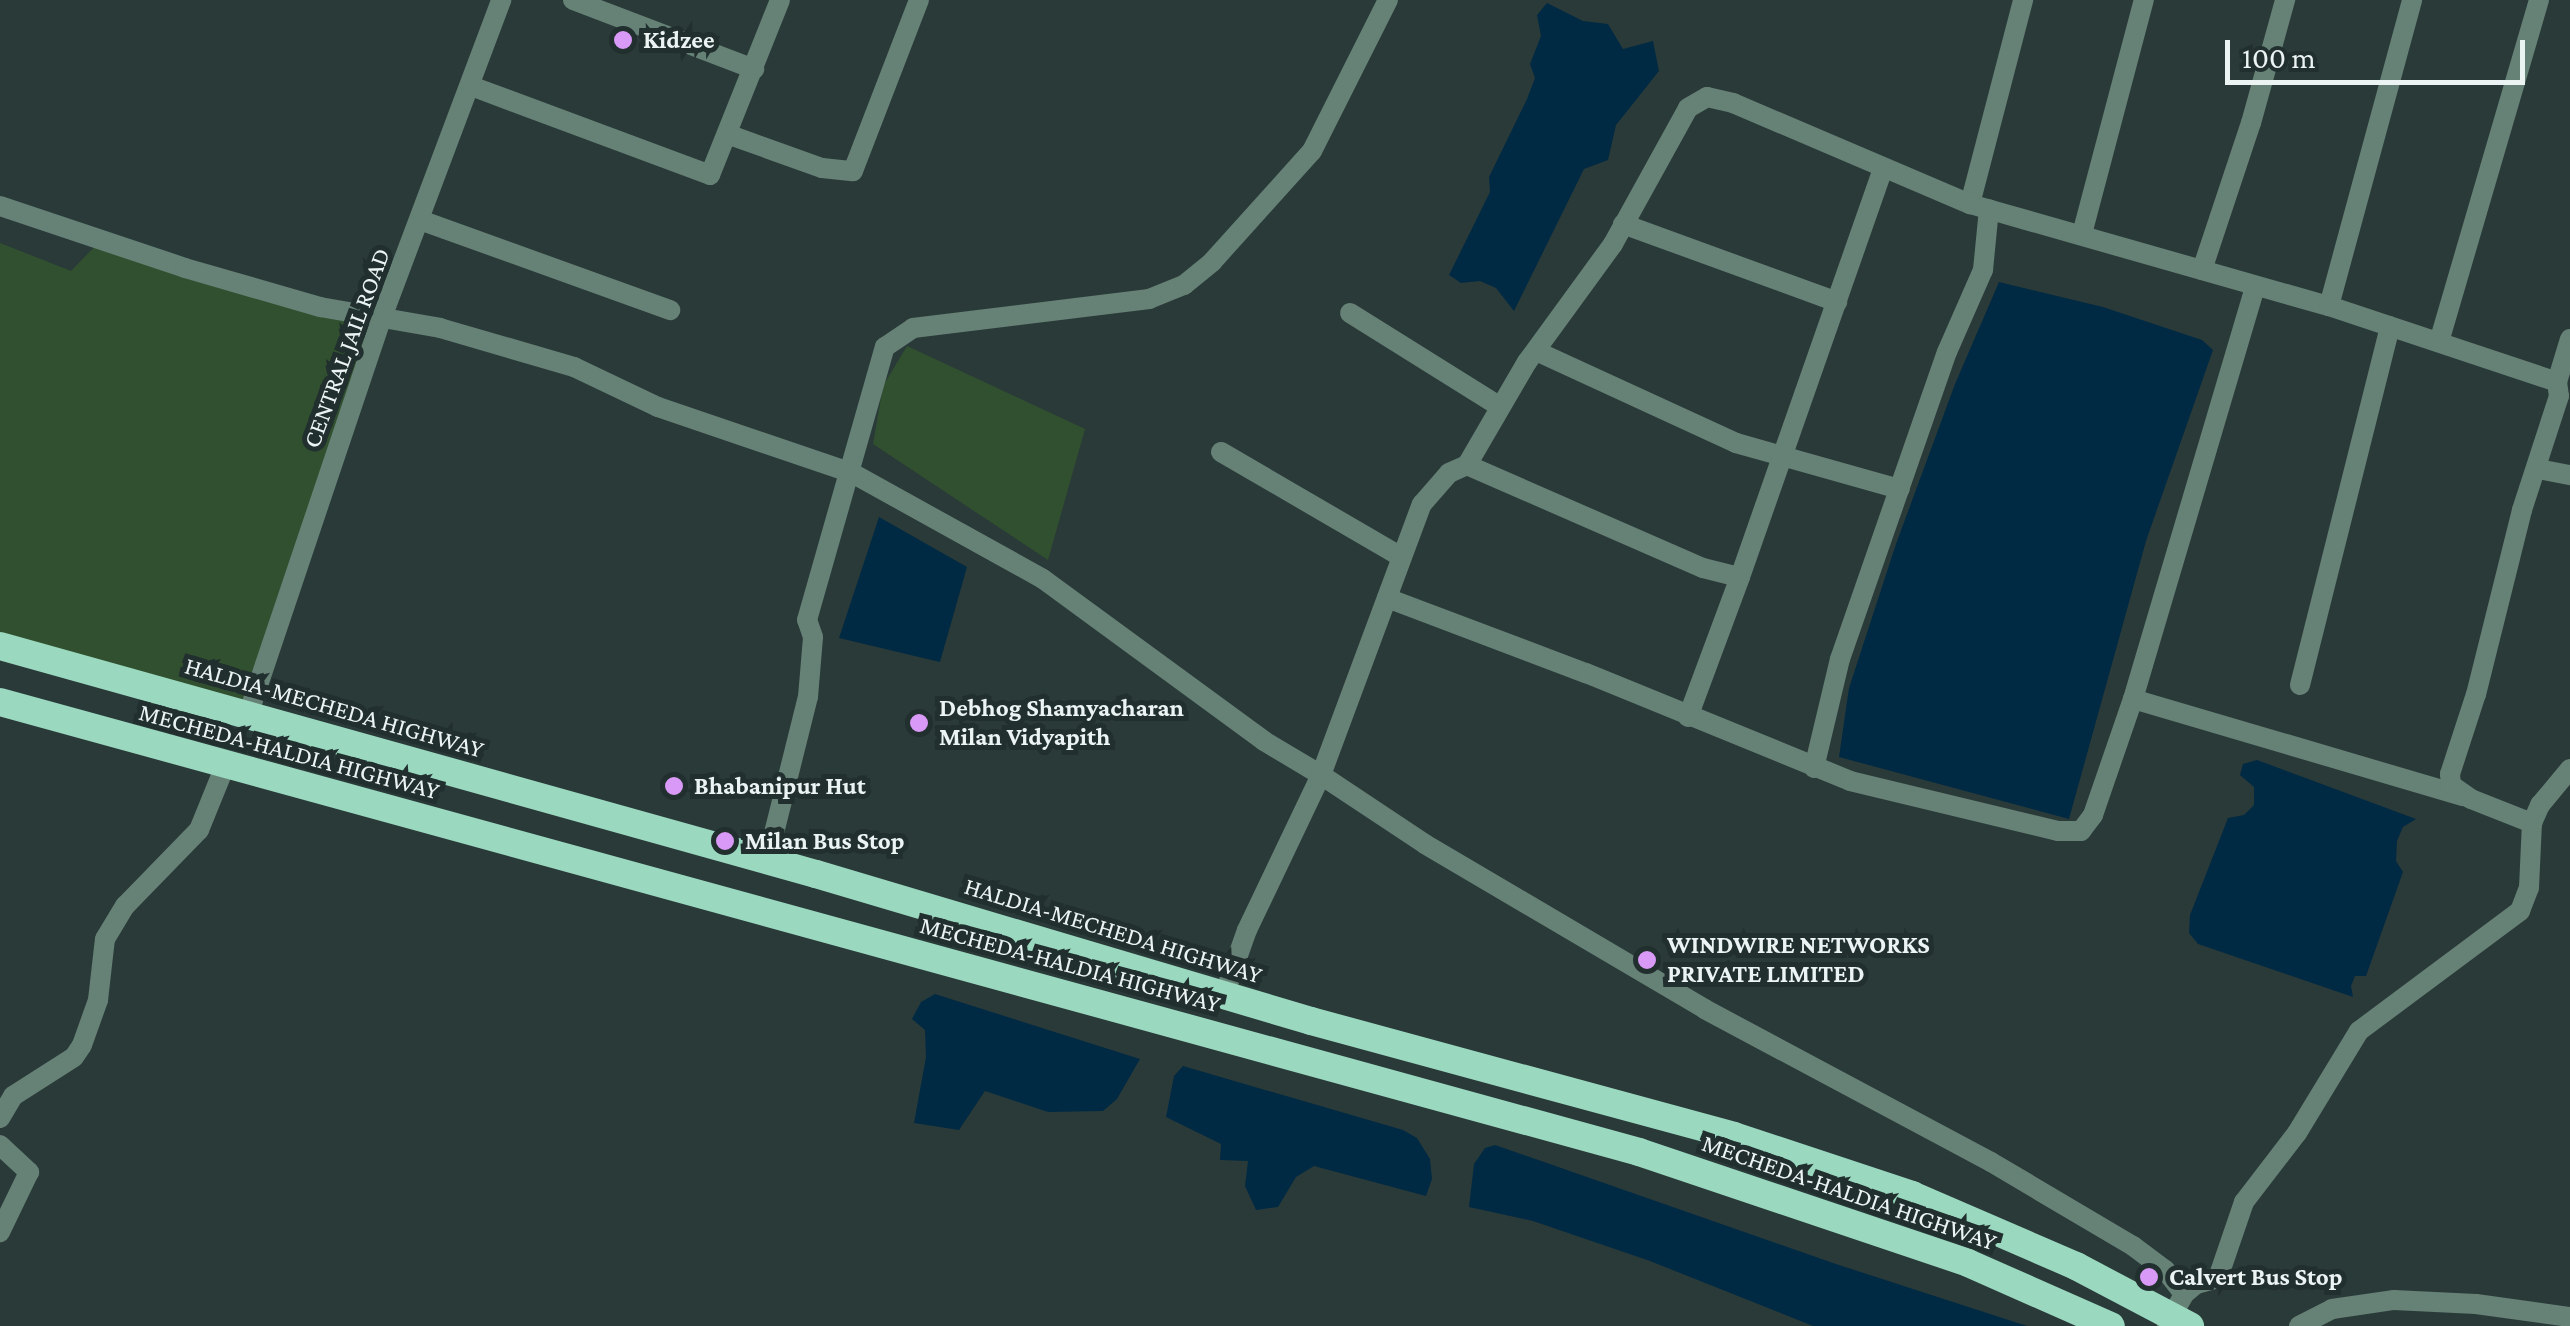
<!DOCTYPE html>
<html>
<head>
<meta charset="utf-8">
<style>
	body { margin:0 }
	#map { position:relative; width:2570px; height:1326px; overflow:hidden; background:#2a3a39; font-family:"Crimson Pro",serif }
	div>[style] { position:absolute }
	.green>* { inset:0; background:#31502f }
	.water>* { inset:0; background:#002a43 }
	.minor>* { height:20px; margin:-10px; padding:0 10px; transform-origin:10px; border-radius:10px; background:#668175 }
	.tertiary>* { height:20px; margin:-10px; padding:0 10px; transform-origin:10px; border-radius:10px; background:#668175 }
	.trunk>* { height:28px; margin:-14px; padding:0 14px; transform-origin:14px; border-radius:14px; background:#9ad8bf }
	.dots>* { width:28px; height:28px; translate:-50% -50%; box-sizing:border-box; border:5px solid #212f2e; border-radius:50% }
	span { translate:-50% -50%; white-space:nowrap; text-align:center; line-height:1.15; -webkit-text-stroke:10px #212f2e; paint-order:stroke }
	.poi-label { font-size:25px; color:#ebf4f3; font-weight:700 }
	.left { translate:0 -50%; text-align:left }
	.street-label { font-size:25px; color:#ebf4f3 }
	.scale { position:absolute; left:2225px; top:40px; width:300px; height:45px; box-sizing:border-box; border:5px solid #ebf4f3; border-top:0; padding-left:12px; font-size:30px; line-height:35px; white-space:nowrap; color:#ebf4f3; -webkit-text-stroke:8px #212f2e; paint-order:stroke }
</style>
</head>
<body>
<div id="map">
	<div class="green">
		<i style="clip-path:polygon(101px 240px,381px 320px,248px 715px,0 646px,0 243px,71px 271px)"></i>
		<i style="clip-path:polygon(907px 346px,1085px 429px,1048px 560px,873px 444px,883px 386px)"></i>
	</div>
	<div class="water">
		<i style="clip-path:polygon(1547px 3px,1583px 21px,1608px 24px,1623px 49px,1653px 41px,1659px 71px,1616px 125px,1608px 160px,1584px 169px,1514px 311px,1496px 288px,1480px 281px,1461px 283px,1449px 275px,1490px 192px,1489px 177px,1527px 99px,1535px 78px,1530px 64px,1541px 36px,1537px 15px)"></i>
		<i style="clip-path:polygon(1999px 282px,2103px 307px,2202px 340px,2213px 350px,2146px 541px,2069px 819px,1839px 757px,1849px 688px,1896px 544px,1955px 384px)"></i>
		<i style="clip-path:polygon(879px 517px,967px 567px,940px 662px,839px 638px)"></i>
		<i style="clip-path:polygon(2257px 760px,2416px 819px,2403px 827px,2397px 841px,2396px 861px,2403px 872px,2366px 976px,2355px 976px,2351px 986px,2353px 997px,2198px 944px,2189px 933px,2190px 915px,2228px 818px,2244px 815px,2254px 805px,2254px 787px,2240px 775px,2243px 764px)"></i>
		<i style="clip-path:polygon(935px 994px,1140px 1059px,1117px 1099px,1103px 1111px,1048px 1112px,985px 1091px,959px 1130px,914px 1123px,926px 1057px,925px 1030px,912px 1019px,921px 1002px)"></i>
		<i style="clip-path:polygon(1183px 1066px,1403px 1130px,1417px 1138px,1430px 1159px,1432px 1179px,1426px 1196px,1314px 1166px,1296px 1177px,1278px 1207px,1256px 1210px,1245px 1186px,1248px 1161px,1220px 1160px,1221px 1144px,1166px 1117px,1174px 1076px)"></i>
		<i style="clip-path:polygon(1495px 1145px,1836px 1264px,2027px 1326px,1813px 1326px,1650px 1261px,1533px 1221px,1469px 1207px,1474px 1164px,1485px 1148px)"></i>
	</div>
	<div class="minor">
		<i style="left:573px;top:0;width:194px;rotate:20.9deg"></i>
		<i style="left:471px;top:86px;width:255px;rotate:20.4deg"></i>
		<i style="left:710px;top:175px;width:188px;rotate:-68.2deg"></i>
		<i style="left:727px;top:134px;width:101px;rotate:19.7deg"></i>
		<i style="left:822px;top:168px;width:31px;rotate:6deg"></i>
		<i style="left:853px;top:171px;width:183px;rotate:-68.9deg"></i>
		<i style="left:1970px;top:204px;width:211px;rotate:-75.4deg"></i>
		<i style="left:0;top:206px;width:195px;rotate:18.5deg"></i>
		<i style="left:185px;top:268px;width:141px;rotate:16.1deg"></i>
		<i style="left:320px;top:307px;width:122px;rotate:9.9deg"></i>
		<i style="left:440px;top:328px;width:140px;rotate:16.2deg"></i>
		<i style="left:574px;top:367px;width:93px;rotate:25.5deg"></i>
		<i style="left:658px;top:407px;width:205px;rotate:18.8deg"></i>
		<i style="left:852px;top:473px;width:218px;rotate:29deg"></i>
		<i style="left:1043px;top:579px;width:274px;rotate:36.2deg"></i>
		<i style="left:1264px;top:741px;width:66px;rotate:30.8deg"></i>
		<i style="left:1321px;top:775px;width:172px;rotate:115.5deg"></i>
		<i style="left:1247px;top:930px;width:69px;rotate:109.5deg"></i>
		<i style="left:420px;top:220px;width:266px;rotate:19.8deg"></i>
		<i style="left:1623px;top:224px;width:228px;rotate:20deg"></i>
		<i style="left:2082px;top:234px;width:242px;rotate:-75.2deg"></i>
		<i style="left:2202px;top:270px;width:155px;rotate:-71.6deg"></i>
		<i style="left:2251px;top:123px;width:128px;rotate:-74.5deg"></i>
		<i style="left:2329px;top:306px;width:317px;rotate:-74.8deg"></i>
		<i style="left:1350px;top:313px;width:176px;rotate:32deg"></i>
		<i style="left:2439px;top:342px;width:356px;rotate:-73.7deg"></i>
		<i style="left:1536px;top:351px;width:220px;rotate:24.7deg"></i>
		<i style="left:1736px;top:443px;width:170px;rotate:15.7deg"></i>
		<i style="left:2557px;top:382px;width:45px;rotate:-73.2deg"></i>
		<i style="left:1221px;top:452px;width:207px;rotate:30.2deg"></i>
		<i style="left:1467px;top:465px;width:257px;rotate:23.6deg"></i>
		<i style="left:1703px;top:568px;width:38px;rotate:14deg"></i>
		<i style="left:1740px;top:577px;width:432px;rotate:-70.7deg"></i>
		<i style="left:2538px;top:469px;width:33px;rotate:11deg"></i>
		<i style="left:1387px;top:598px;width:213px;rotate:20.7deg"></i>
		<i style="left:1586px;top:673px;width:285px;rotate:22.2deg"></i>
		<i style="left:1850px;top:781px;width:214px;rotate:13.5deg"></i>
		<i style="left:2058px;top:831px;width:23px"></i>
		<i style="left:2081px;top:831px;width:20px;rotate:-53deg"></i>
		<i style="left:2093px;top:815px;width:123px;rotate:-71deg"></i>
		<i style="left:2133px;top:699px;width:344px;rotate:16.4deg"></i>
		<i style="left:2300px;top:685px;width:370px;rotate:-75.9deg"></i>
		<i style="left:2133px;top:699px;width:431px;rotate:-73.5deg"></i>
		<i style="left:1688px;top:717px;width:149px;rotate:-69.6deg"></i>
		<i style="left:1814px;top:768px;width:112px;rotate:-76.6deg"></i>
		<i style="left:1840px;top:659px;width:325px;rotate:-70.8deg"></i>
		<i style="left:1947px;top:352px;width:90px;rotate:-66.3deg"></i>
		<i style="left:1983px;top:270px;width:61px;rotate:-84.4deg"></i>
		<i style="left:767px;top:861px;width:169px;rotate:-76deg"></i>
		<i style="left:808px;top:697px;width:60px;rotate:-85.2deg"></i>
		<i style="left:813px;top:637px;width:18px;rotate:-109deg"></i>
		<i style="left:807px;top:620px;width:284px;rotate:-74.1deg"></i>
		<i style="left:885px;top:347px;width:34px;rotate:-34deg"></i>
		<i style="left:913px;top:328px;width:238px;rotate:-7deg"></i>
		<i style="left:1149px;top:299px;width:38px;rotate:-22deg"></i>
		<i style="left:1184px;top:285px;width:36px;rotate:-39deg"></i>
		<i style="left:1212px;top:262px;width:149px;rotate:-48deg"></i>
		<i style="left:1312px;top:151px;width:169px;rotate:-63.3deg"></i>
		<i style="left:0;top:1118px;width:26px;rotate:-59deg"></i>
		<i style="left:13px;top:1096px;width:72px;rotate:-32.6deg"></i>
		<i style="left:74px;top:1057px;width:14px;rotate:-56deg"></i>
		<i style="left:82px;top:1045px;width:48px;rotate:-70.4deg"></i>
		<i style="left:98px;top:1000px;width:61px;rotate:-83.5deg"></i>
		<i style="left:105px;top:939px;width:39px;rotate:-59deg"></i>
		<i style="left:125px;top:906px;width:106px;rotate:-45.8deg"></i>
		<i style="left:199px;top:830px;width:69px;rotate:-67.9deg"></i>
		<i style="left:0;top:1145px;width:40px;rotate:43deg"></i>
		<i style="left:29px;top:1172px;width:67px;rotate:115.8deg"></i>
		<i style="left:2184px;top:1294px;width:16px;rotate:-40deg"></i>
		<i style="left:2196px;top:1284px;width:23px;rotate:-15deg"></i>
		<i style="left:2218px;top:1278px;width:80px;rotate:-71.1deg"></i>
		<i style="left:2244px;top:1202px;width:87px;rotate:-52.5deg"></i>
		<i style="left:2297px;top:1133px;width:119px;rotate:-58.7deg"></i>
		<i style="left:2359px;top:1031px;width:201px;rotate:-36.7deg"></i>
		<i style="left:2520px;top:911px;width:25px;rotate:-69deg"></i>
		<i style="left:2529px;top:888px;width:65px;rotate:-87.4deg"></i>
		<i style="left:2532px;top:823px;width:20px;rotate:-66deg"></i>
		<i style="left:2540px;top:805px;width:47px;rotate:-50.2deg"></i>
		<i style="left:2167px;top:1324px;width:34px;rotate:-60deg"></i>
		<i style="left:2184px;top:1294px;width:31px;rotate:-128deg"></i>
		<i style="left:2165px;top:1270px;width:40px;rotate:-143deg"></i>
		<i style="left:2133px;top:1246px;width:165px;rotate:-149.4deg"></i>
		<i style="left:1991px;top:1162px;width:324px;rotate:-151.9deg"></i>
		<i style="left:1705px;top:1009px;width:325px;rotate:-149.5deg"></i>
		<i style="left:1425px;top:844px;width:125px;rotate:-146.4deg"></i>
		<i style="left:1321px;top:775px;width:289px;rotate:-69.6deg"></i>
		<i style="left:1422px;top:504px;width:41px;rotate:-48.9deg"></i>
		<i style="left:1449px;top:473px;width:20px;rotate:-24deg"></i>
		<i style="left:1467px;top:465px;width:119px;rotate:-59.8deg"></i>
		<i style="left:1527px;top:362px;width:146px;rotate:-53.9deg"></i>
		<i style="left:1613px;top:244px;width:155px;rotate:-61.1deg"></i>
		<i style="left:1688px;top:108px;width:22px;rotate:-30deg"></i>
		<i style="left:1707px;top:97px;width:27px;rotate:13deg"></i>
		<i style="left:1733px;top:103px;width:258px;rotate:23.1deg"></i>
		<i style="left:1970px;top:204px;width:373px;rotate:15.9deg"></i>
		<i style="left:2329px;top:306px;width:240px;rotate:18.4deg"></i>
		<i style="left:2557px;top:382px;width:14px;rotate:82deg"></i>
		<i style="left:2559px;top:396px;width:120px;rotate:108deg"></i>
		<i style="left:2522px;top:510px;width:190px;rotate:104deg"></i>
		<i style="left:2476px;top:694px;width:84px;rotate:108deg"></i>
		<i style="left:2450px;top:774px;width:11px;rotate:85deg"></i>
		<i style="left:2451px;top:785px;width:24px;rotate:35deg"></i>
		<i style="left:2471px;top:799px;width:66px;rotate:21.5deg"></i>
	</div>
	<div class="tertiary">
		<i style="left:248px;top:715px;width:417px;rotate:-71.4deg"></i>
		<i style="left:381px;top:320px;width:342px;rotate:-69.4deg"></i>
		<i style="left:2299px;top:1326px;width:37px;rotate:-27deg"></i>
		<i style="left:2332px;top:1309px;width:63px;rotate:-8.3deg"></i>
		<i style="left:2394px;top:1300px;width:82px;rotate:2.8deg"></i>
		<i style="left:2476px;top:1304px;width:95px;rotate:7.9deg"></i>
	</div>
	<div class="trunk">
		<i style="left:0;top:646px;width:847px;rotate:15.61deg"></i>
		<i style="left:816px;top:874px;width:516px;rotate:16.54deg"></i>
		<i style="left:1311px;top:1021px;width:438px;rotate:15.2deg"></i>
		<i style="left:1734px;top:1136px;width:188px;rotate:18.3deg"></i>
		<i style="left:1912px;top:1195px;width:179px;rotate:23.4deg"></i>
		<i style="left:2076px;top:1266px;width:129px;rotate:27.8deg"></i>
		<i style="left:0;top:702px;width:1700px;rotate:15.35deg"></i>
		<i style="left:1639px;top:1152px;width:347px;rotate:18.6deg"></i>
		<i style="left:1968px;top:1263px;width:156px;rotate:23.8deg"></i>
	</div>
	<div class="dots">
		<i style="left:623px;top:40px;background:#d99af7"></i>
		<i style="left:919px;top:723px;background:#d99af7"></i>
		<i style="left:674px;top:786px;background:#d99af7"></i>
		<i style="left:725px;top:841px;background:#d99af7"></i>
		<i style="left:1647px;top:960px;background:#d99af7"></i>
		<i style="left:2149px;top:1277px;background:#d99af7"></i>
	</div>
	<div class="poi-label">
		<span class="left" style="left:643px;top:40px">Kidzee</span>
		<span class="left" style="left:939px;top:723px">Debhog Shamyacharan<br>Milan Vidyapith</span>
		<span class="left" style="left:694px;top:786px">Bhabanipur Hut</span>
		<span class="left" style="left:745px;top:841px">Milan Bus Stop</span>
		<span class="left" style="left:1667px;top:960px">WINDWIRE NETWORKS<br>PRIVATE LIMITED</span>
		<span class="left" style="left:2169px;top:1277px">Calvert Bus Stop</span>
	</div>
	<div class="street-label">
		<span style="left:347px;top:348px;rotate:-70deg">CENTRAL JAIL ROAD</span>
		<span style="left:334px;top:708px;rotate:16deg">HALDIA-MECHEDA HIGHWAY</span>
		<span style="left:289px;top:752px;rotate:15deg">MECHEDA-HALDIA HIGHWAY</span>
		<span style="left:1113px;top:931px;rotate:17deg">HALDIA-MECHEDA HIGHWAY</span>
		<span style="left:1070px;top:965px;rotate:15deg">MECHEDA-HALDIA HIGHWAY</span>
		<span style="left:1849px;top:1193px;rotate:19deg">MECHEDA-HALDIA HIGHWAY</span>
	</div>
	<div class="scale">100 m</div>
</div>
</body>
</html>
